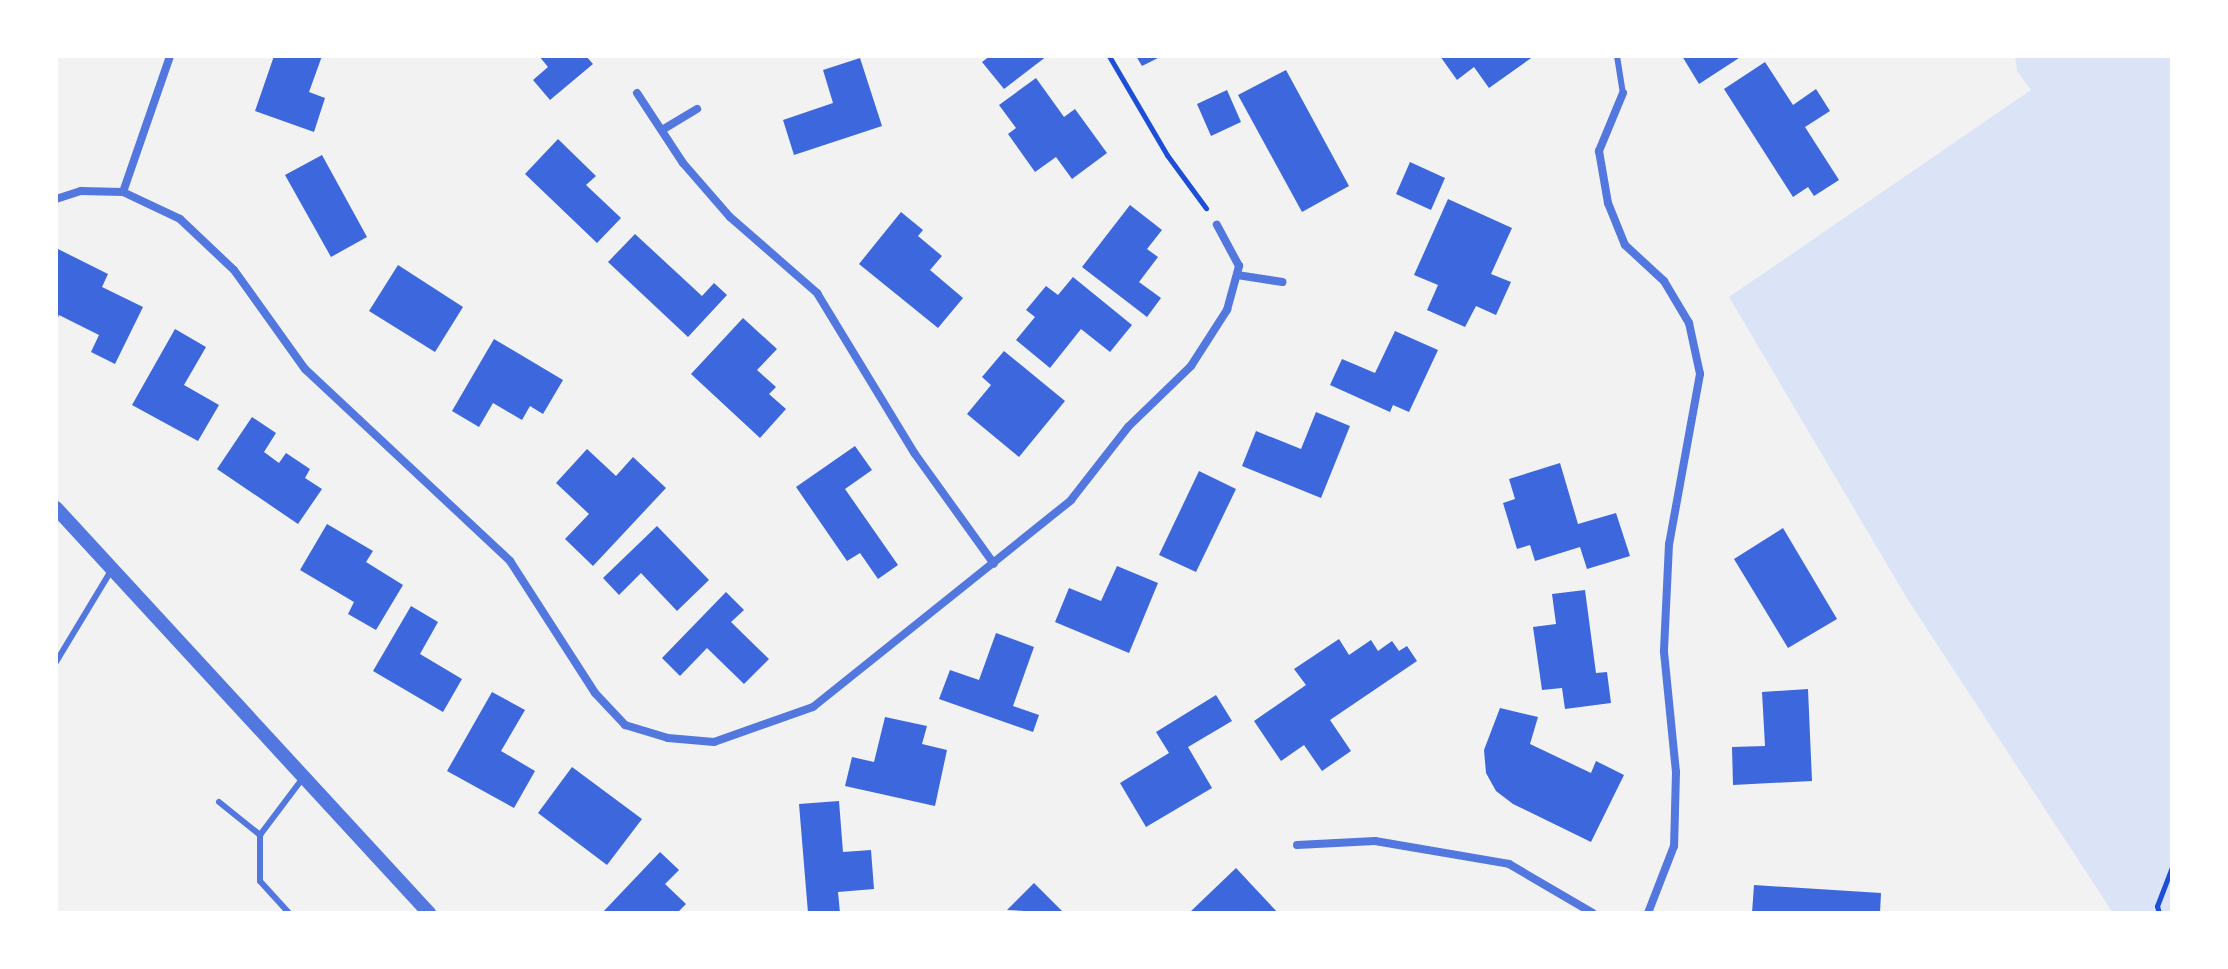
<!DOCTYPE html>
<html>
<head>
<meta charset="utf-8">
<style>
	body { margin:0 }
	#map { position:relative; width:2228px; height:969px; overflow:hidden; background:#f2f2f2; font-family:Figtree,sans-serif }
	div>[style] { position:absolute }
	.green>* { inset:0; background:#dbe4f7 }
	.building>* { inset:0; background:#3d67dc }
	.path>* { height:5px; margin:-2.5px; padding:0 2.5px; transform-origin:2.5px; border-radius:2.5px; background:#1d4ed8 }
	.service>* { height:6px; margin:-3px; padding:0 3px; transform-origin:3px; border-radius:3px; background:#5277de }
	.minor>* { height:8px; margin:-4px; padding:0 4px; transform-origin:4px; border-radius:4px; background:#5277de }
	.tertiary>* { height:14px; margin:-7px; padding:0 7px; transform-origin:7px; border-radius:7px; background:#5277de }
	span { translate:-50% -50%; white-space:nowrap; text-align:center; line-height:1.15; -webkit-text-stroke:8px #fff; paint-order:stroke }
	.frame { position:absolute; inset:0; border:58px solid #fff; pointer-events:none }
</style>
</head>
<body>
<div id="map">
	<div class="green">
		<i style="clip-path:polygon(2015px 56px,2172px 56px,2172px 913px,2113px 913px,1908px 600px,1729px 297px,2031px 90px,2017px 71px)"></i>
	</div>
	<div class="building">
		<i style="clip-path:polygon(274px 56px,322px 56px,309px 92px,325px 98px,314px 132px,255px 111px)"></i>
		<i style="clip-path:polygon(539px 56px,586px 56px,593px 64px,550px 100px,533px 80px,548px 67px)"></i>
		<i style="clip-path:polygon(990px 56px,1047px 56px,1004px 89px,982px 62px)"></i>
		<i style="clip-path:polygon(1136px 56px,1162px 56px,1142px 66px)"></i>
		<i style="clip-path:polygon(1440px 56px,1534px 56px,1489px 88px,1474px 67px,1457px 80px)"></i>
		<i style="clip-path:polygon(1682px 56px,1742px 56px,1699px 84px)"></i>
		<i style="clip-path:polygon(860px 58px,882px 126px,794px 155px,783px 120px,833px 103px,823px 70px)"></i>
		<i style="clip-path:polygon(1765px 62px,1793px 105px,1816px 89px,1830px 111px,1805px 127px,1839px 180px,1814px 196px,1808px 187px,1793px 197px,1724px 89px)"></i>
		<i style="clip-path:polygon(1286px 70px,1349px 186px,1302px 212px,1238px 95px)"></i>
		<i style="clip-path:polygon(1036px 78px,1064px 117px,1075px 109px,1107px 153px,1072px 179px,1056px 157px,1035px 172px,1008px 134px,1016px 128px,999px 105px)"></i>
		<i style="clip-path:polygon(1227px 90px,1241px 122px,1211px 136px,1197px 104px)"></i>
		<i style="clip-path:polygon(558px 139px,596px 176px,586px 185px,621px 218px,597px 243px,525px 174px)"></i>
		<i style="clip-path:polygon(322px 155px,367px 237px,331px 257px,285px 175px)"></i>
		<i style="clip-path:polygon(1410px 162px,1445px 178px,1431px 210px,1396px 194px)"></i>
		<i style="clip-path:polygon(1448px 199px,1512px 228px,1491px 274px,1511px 282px,1496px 315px,1476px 306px,1465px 327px,1427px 310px,1438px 285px,1414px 275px)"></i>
		<i style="clip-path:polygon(1130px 205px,1162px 230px,1147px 249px,1158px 257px,1139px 282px,1161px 298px,1147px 317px,1082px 267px)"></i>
		<i style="clip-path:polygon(901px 212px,923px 230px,918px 236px,942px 256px,930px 270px,963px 298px,938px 328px,859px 264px)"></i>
		<i style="clip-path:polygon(635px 234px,702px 296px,714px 283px,727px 295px,688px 337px,608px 262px)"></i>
		<i style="clip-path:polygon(58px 249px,108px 274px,102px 287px,143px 307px,115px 364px,91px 352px,99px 335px,59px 315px,56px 322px)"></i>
		<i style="clip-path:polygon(398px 265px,463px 307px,435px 352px,369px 311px)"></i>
		<i style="clip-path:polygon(1073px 277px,1132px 325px,1110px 352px,1081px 329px,1050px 368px,1016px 340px,1035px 317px,1026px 310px,1046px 286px,1058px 295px)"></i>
		<i style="clip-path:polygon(743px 318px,777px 349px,757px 370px,776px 387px,769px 394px,786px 409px,760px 438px,691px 374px)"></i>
		<i style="clip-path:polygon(175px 329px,206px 347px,184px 385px,219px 405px,198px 441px,132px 405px)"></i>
		<i style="clip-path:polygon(1395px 331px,1438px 350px,1409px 412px,1393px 405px,1390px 412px,1330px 385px,1342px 359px,1375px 373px)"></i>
		<i style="clip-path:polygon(494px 339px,563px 380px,543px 414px,530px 406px,522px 420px,493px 403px,479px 427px,452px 411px)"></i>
		<i style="clip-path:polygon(1004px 351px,1065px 401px,1019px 457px,967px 414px,991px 385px,982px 377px)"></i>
		<i style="clip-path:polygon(1316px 412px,1350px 426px,1321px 498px,1242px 466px,1256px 431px,1301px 449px)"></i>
		<i style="clip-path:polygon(252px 417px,276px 433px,264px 452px,279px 463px,286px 453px,310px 469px,305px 478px,322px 489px,298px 524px,217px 469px)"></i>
		<i style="clip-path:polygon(855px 446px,872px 470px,845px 489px,898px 565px,878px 579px,860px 553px,847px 561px,796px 487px)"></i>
		<i style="clip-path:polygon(587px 449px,616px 476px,633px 457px,666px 488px,593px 566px,565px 539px,589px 514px,556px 483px)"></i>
		<i style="clip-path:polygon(1560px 463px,1578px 524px,1616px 513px,1630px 556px,1587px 569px,1580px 547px,1535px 561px,1530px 545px,1517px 549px,1503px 503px,1515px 499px,1509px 479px)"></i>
		<i style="clip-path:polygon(1199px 471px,1236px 489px,1196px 572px,1159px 555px)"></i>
		<i style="clip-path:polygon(327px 524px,373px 551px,366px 562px,403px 585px,376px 630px,348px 614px,354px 602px,300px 570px)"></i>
		<i style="clip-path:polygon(657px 526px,709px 580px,677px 611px,641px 573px,619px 595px,603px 578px)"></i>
		<i style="clip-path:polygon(1783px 528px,1837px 619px,1788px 648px,1734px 559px)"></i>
		<i style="clip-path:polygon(1117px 566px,1158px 583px,1129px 653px,1055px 622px,1069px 588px,1101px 601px)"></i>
		<i style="clip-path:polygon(1585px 590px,1596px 673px,1607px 672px,1611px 703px,1565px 709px,1562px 688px,1542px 690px,1533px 627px,1556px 624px,1552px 594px)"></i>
		<i style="clip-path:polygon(726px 592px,744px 610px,731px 622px,769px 659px,744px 684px,707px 648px,680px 676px,662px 658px)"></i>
		<i style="clip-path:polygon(411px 606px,438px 622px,420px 654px,462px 679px,443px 712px,373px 671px)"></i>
		<i style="clip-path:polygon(996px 633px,1034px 647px,1013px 706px,1039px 715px,1033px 732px,939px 699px,950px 670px,979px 680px)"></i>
		<i style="clip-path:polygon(1339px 639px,1349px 655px,1371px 640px,1378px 651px,1392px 641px,1399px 651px,1407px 646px,1417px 661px,1330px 720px,1351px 751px,1322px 771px,1304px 745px,1281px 761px,1254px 721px,1306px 685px,1294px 669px)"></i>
		<i style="clip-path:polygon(1808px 689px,1812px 781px,1733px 785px,1732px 747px,1765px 746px,1762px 692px)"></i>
		<i style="clip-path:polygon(492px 692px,525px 710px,501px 751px,535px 771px,514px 808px,447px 771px)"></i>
		<i style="clip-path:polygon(1216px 695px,1232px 721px,1188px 747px,1212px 788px,1146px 827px,1120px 783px,1169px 753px,1156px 732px)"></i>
		<i style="clip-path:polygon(1500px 708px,1538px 717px,1530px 744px,1591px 773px,1596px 761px,1624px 775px,1591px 842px,1513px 804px,1496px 791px,1486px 773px,1484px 750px)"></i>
		<i style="clip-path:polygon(885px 717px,927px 726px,922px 744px,947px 750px,935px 806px,845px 786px,852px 757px,874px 762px)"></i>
		<i style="clip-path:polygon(572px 767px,642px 819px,607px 865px,538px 813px)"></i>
		<i style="clip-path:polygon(839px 801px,843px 852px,871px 850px,874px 889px,838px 892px,840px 913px,808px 913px,799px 804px)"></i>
		<i style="clip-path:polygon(660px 852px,679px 870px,665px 884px,686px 904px,677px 913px,602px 913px)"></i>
		<i style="clip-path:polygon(1236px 868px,1278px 913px,1189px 913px)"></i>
		<i style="clip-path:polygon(1034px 883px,1062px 911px,1060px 913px,1007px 910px)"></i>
		<i style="clip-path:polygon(1754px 885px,1881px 893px,1880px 913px,1752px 913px)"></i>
	</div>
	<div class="path">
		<i style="left:1109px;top:56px;width:115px;rotate:59.6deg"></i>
		<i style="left:1167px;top:155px;width:66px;rotate:53.7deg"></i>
		<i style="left:2159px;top:913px;width:7px;rotate:-106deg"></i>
		<i style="left:2157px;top:906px;width:42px;rotate:-69deg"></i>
	</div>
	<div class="service">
		<i style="left:1617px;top:56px;width:37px;rotate:81deg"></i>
		<i style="left:56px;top:662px;width:109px;rotate:-58.9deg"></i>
		<i style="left:219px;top:802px;width:53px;rotate:38.8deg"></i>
		<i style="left:289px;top:913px;width:43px;rotate:-132.2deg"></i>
		<i style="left:260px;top:881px;width:46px;rotate:-90deg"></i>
		<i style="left:260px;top:835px;width:71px;rotate:-53deg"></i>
	</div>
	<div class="minor">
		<i style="left:637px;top:93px;width:84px;rotate:56.7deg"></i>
		<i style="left:683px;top:163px;width:72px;rotate:49deg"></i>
		<i style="left:730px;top:217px;width:116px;rotate:41.1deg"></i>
		<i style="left:817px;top:293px;width:188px;rotate:58.7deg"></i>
		<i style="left:915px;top:454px;width:135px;rotate:54.3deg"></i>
		<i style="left:1623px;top:93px;width:63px;rotate:112.5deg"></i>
		<i style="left:1599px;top:151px;width:53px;rotate:80.2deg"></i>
		<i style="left:1608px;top:203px;width:45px;rotate:68deg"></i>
		<i style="left:1625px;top:245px;width:53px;rotate:42.7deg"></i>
		<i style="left:1664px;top:281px;width:49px;rotate:59.2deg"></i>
		<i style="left:1689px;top:323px;width:52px;rotate:77.8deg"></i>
		<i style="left:1700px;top:374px;width:173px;rotate:100.3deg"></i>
		<i style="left:1669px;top:544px;width:108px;rotate:92.7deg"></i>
		<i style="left:1664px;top:652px;width:121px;rotate:84.3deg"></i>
		<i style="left:1676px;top:772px;width:74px;rotate:91.5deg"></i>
		<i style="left:1674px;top:846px;width:72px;rotate:111.2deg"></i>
		<i style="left:662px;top:130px;width:41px;rotate:-31deg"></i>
		<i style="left:123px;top:192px;width:144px;rotate:-70.9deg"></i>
		<i style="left:56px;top:199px;width:26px;rotate:-18deg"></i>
		<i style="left:81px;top:191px;width:42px;rotate:1.4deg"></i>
		<i style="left:123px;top:192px;width:63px;rotate:25.3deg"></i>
		<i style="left:180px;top:219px;width:74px;rotate:43.4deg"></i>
		<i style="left:234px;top:270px;width:122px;rotate:54.4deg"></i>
		<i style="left:305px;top:369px;width:281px;rotate:43.1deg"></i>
		<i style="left:510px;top:561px;width:157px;rotate:57.2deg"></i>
		<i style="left:595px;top:693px;width:44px;rotate:46.8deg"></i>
		<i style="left:625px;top:725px;width:45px;rotate:16.8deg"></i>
		<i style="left:668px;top:738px;width:46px;rotate:5deg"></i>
		<i style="left:714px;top:742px;width:105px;rotate:-19.5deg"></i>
		<i style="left:813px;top:707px;width:331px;rotate:-38.7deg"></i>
		<i style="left:1071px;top:500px;width:93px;rotate:-52deg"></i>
		<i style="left:1128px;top:427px;width:88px;rotate:-44.1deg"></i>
		<i style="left:1191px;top:366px;width:67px;rotate:-57.3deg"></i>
		<i style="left:1227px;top:310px;width:46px;rotate:-74.7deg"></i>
		<i style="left:1239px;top:266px;width:47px;rotate:-118.2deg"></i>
		<i style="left:1237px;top:275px;width:46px;rotate:8.8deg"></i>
		<i style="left:1297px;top:845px;width:78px;rotate:-2.9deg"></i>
		<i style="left:1375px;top:841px;width:136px;rotate:9.7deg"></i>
		<i style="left:1509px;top:864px;width:97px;rotate:30.3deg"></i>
	</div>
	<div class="tertiary">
		<i style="left:56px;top:508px;width:551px;rotate:47.36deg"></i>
	</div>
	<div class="frame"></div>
</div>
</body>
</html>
